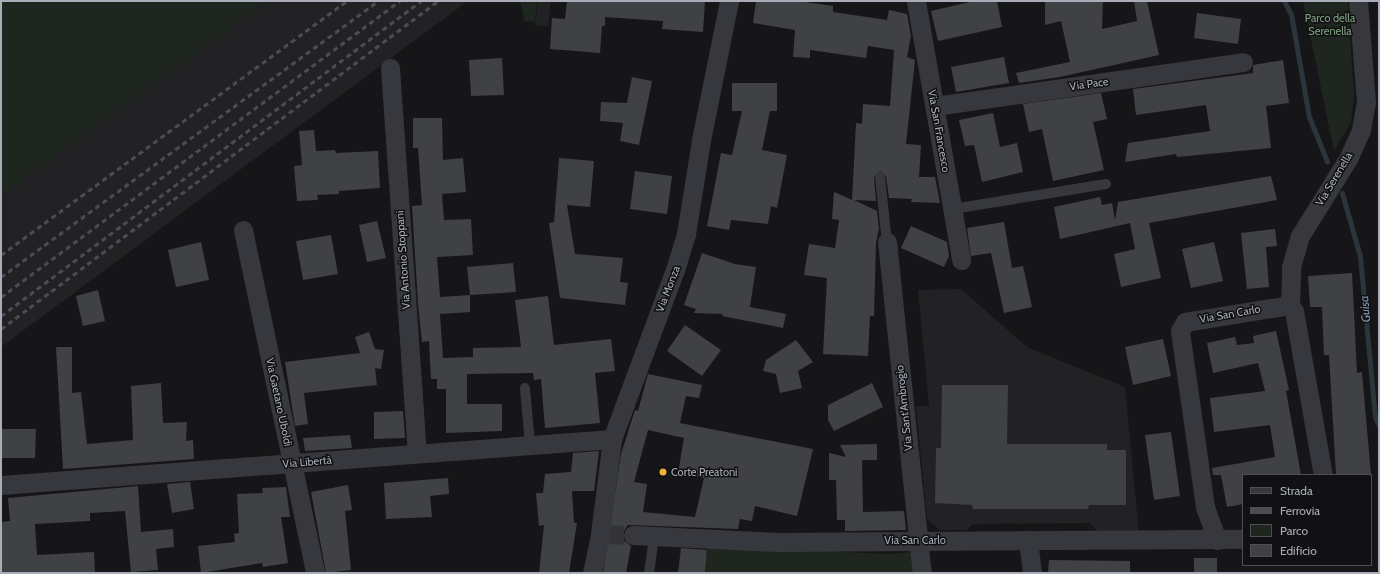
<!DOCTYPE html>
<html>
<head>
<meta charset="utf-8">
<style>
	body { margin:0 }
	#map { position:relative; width:1380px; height:574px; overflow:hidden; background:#161618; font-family:Cabin,sans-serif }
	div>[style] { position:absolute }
	.built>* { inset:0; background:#222225 }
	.green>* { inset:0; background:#1e261f }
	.stream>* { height:5px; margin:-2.5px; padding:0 2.5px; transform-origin:2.5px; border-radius:2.5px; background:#2c353c }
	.building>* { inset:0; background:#404145 }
	.minor-tunnel>* { height:19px; margin-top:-9.5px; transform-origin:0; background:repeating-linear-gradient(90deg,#333438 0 19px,transparent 0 29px) }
	.service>* { height:10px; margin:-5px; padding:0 5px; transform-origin:5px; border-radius:5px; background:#37383d }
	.minor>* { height:19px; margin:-9.5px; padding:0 9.5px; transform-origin:9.5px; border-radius:9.5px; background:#37383d }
	.rail>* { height:3px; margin-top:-1.5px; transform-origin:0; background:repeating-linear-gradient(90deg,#4a4c52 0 5px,transparent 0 9px) }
	.dots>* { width:11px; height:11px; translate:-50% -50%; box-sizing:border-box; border:2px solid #111113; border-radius:50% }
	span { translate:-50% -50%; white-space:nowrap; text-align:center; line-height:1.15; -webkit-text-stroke:3px #111113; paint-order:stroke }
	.park-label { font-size:11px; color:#7fa381 }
	.street-label { font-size:11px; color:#a8adb8 }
	.poi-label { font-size:11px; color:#a8adb8 }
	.left { translate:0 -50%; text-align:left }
	.water-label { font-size:12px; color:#7f9bb3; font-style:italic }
	.frame { position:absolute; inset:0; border:2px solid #a8adb8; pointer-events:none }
	.legend { position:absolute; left:1242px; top:474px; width:130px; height:92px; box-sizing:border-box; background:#111113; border:1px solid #4d4f55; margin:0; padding:5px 7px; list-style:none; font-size:12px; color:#a8adb8 }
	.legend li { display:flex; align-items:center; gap:8px; height:20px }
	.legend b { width:20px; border:1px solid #4d4f55 }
</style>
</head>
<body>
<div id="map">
	<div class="built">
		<i style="clip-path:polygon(267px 1px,468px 1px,1px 347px,1px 197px)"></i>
		<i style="clip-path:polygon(538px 1px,551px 1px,548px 26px,535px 25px)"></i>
		<i style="clip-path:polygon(961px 289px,1027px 347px,1125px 387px,1139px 533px,1100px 535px,1090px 523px,973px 524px,967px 530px,939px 530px,927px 519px,916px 407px,929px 405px,918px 290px)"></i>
	</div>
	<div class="green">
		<i style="clip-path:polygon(1px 1px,267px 1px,1px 197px)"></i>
		<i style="clip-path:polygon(520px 1px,537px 1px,535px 22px,524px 21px)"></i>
		<i style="clip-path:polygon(1303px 1px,1348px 1px,1354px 98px,1351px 122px,1334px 151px)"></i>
		<i style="clip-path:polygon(708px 546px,890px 554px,913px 552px,916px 573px,705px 573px)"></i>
	</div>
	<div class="stream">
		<i style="left:1284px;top:1px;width:15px;rotate:62deg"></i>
		<i style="left:1291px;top:14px;width:105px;rotate:80.1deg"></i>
		<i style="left:1309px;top:117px;width:48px;rotate:67.8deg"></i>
		<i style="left:1342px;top:193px;width:66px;rotate:74.1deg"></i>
		<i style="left:1360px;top:256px;width:162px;rotate:84.7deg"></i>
		<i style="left:1375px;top:417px;width:10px;rotate:66deg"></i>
	</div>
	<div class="building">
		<i style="clip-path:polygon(567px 1px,705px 1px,703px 32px,662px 29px,663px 21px,605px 17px,605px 26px,602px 26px,600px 53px,550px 49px,552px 18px,565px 19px)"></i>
		<i style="clip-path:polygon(756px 1px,798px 1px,833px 6px,833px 12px,887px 20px,889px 10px,907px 14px,911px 36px,907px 57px,915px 60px,906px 144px,921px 145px,919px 177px,935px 177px,940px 203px,911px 202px,912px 199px,889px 198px,886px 176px,880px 171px,874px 177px,876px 201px,854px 200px,877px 211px,879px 228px,876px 243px,874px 316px,870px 316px,868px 356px,823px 354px,827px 278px,804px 275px,809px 244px,835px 248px,839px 220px,832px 219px,834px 192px,852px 200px,856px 123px,862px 124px,863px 104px,890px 106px,894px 50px,868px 46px,866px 58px,810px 50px,810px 58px,793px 57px,795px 30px,753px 23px)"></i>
		<i style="clip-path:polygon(974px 1px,997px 1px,1002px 27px,938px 41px,931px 11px)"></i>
		<i style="clip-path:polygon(1045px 1px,1103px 1px,1102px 29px,1137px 21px,1134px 1px,1147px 1px,1159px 55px,1060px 77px,1019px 83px,1016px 73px,1070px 62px,1061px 21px,1045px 25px)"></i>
		<i style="clip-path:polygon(1197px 13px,1241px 19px,1238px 44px,1194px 38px)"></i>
		<i style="clip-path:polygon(1004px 57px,1009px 83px,956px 92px,951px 67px)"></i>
		<i style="clip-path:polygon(502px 58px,504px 95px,471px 96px,469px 60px)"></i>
		<i style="clip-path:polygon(1283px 60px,1289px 103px,1266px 106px,1271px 148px,1177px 157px,1176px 154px,1125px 162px,1128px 143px,1210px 131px,1206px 105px,1136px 115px,1133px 89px,1253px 73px,1253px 65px)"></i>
		<i style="clip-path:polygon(632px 77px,652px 81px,639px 145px,620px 141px,623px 123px,600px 121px,601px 102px,627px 103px)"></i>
		<i style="clip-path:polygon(732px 83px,777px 83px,777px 111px,770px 111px,762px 150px,787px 155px,777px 208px,771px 206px,768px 224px,731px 220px,729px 230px,707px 226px,721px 153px,732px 155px,742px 111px,732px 111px)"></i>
		<i style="clip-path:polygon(1101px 93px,1107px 119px,1093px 122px,1104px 170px,1053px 181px,1042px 129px,1029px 132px,1023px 104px)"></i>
		<i style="clip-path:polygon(993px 113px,1000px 147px,1017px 143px,1023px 172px,982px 182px,974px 145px,965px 146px,959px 120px)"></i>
		<i style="clip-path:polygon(413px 118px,442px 118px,443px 160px,463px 158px,466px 192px,442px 194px,444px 220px,471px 219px,473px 255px,437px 257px,440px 297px,470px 295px,470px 312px,440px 314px,443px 358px,473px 357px,473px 348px,521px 347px,515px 300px,548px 296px,554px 345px,611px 339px,615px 371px,595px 373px,600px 423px,545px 428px,541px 379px,534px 380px,533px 373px,467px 374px,467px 404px,502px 404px,502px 431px,446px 433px,446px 389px,437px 389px,437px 379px,431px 379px,429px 341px,422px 342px,418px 304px,412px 206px,422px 205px,418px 148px,413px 148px)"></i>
		<i style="clip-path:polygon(314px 130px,316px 151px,335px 150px,336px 153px,378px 151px,380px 188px,339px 191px,339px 194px,317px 195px,318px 200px,297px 201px,294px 166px,302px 165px,299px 131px)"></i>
		<i style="clip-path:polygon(559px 158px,594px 161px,590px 207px,567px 205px,575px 254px,623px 258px,620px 282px,628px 283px,625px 305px,560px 298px,549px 223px,554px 222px)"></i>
		<i style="clip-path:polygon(635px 171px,672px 176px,667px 214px,630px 209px)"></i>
		<i style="clip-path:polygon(1271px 176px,1277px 200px,1149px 223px,1161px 278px,1121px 287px,1114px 254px,1135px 249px,1130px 223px,1060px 239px,1054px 207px,1100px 197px,1102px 205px,1112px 203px,1115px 220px,1118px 202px)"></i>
		<i style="clip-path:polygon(377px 221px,386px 258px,367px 262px,359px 225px)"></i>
		<i style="clip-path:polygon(1004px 222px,1012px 268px,1023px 266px,1032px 307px,1004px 313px,991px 253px,971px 256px,967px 228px)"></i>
		<i style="clip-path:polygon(911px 226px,947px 242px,949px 256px,944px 267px,901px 248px)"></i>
		<i style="clip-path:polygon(1275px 229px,1277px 246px,1266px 247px,1269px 287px,1247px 289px,1241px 233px)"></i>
		<i style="clip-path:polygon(331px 235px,338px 274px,303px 280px,296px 241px)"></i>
		<i style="clip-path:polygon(201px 242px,209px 280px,176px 287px,168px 250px)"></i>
		<i style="clip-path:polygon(1214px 242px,1223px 281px,1191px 288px,1182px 249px)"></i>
		<i style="clip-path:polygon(702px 253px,735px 264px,756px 267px,750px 307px,786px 314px,783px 328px,722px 316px,723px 314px,694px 313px,696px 309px,684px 305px)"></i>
		<i style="clip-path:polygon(513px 263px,516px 292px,470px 295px,467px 267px)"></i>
		<i style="clip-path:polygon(1352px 273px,1357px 373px,1362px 372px,1371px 475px,1336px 475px,1329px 355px,1324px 355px,1322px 307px,1310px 307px,1308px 276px)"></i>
		<i style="clip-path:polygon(98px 290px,105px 321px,83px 326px,76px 296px)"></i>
		<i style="clip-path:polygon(685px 325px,721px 350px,702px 376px,667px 351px)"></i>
		<i style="clip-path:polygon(1276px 331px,1289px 390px,1286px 391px,1301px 475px,1243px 475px,1243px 504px,1227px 507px,1221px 475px,1213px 475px,1212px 468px,1275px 457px,1270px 425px,1214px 432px,1210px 398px,1265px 391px,1258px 363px,1213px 373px,1207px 343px,1235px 337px,1237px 345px,1254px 343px,1253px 336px)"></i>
		<i style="clip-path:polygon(369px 332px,375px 349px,384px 350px,381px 369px,375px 368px,377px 385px,304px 393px,308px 424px,295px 426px,285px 362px,360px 353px,355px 337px)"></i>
		<i style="clip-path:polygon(1163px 339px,1171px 376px,1133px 385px,1125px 347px)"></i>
		<i style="clip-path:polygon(796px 340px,813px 362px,798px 371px,802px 388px,780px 393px,776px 374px,763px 371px,766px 360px)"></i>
		<i style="clip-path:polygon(56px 347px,72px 347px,72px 393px,81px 392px,87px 444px,133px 440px,131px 386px,161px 383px,163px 423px,187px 422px,186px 441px,193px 440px,194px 459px,63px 469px)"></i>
		<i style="clip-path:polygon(evenodd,648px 374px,702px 385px,699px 398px,686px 396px,680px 423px,813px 449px,797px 516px,755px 506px,752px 521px,740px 519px,738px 529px,628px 525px,622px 534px,623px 540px,631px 546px,626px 573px,603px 573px,621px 454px,635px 410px,638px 411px,648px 374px,648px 430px,684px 438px,678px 473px,704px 478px,695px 517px,643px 512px,647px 484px,634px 482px,648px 430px)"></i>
		<i style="clip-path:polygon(872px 383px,883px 407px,834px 431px,828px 420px,828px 405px)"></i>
		<i style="clip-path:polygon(942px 385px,1008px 385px,1007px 444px,1107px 444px,1107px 450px,1126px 450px,1126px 505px,1089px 505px,1088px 509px,973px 509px,972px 505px,935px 503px,936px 448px,941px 448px)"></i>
		<i style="clip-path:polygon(403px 411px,405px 438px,374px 439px,374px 412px)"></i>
		<i style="clip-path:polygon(2px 429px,36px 429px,35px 458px,2px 458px)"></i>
		<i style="clip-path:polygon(1171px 432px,1180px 496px,1154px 500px,1145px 435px)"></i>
		<i style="clip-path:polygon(350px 435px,352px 448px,305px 451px,303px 438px)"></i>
		<i style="clip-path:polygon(877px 444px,877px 460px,862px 460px,863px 512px,904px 511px,906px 530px,845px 531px,845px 520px,837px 520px,836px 480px,829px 480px,829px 453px,846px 457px,840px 445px)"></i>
		<i style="clip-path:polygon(599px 451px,594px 491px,572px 491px,574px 523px,577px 523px,569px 573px,539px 573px,544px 525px,539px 526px,536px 493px,543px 493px,545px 474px,571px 472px,573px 453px)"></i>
		<i style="clip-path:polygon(448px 478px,449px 494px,430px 496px,432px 517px,386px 519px,384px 483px)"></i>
		<i style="clip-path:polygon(190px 482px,194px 509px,172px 513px,167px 484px)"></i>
		<i style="clip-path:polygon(348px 485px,352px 510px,345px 511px,351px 570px,326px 573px,311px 492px)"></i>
		<i style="clip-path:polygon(138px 486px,141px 532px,173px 529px,174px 547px,156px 549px,158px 570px,131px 572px,125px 511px,90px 513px,90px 521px,35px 524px,37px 555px,94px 552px,95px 573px,1px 573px,1px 522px,10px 521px,8px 498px)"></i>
		<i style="clip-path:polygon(286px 487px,290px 517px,281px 517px,288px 563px,263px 567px,262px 563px,201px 573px,198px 546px,235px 542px,234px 534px,239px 533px,237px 494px,263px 493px,262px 488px)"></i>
		<i style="clip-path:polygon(681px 548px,707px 550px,705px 573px,678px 573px)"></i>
		<i style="clip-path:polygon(1194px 558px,1217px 558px,1217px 573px,1194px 573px)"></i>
		<i style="clip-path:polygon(1049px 560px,1130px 561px,1130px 573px,1048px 573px)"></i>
	</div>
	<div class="minor-tunnel">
		<i style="left:605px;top:534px;width:28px;rotate:2deg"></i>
	</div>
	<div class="service">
		<i style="left:880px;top:177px;width:65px;rotate:83.9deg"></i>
		<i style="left:953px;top:209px;width:155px;rotate:-9.3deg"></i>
		<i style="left:525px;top:388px;width:56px;rotate:84.9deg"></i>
		<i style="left:649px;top:573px;width:28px;rotate:-82deg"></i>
	</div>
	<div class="minor">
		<i style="left:916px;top:1px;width:263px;rotate:80.1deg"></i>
		<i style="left:390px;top:68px;width:385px;rotate:86deg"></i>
		<i style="left:935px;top:106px;width:311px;rotate:-8.1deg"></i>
		<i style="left:243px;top:230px;width:350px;rotate:78.1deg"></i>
		<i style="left:887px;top:242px;width:333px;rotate:84deg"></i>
		<i style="left:1290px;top:305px;width:38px;rotate:-88deg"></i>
		<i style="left:1291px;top:267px;width:32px;rotate:-74deg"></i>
		<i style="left:1300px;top:236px;width:93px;rotate:-58.2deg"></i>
		<i style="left:1349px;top:157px;width:30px;rotate:-66deg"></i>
		<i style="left:1361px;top:130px;width:28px;rotate:-80deg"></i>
		<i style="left:1366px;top:102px;width:101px;rotate:-94.5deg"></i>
		<i style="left:1px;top:485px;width:613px;rotate:-4.31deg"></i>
		<i style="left:633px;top:535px;width:145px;rotate:2.8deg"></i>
		<i style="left:778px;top:542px;width:465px;rotate:-0.4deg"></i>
		<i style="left:1028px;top:540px;width:33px;rotate:83deg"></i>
		<i style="left:1217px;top:540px;width:35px;rotate:-110deg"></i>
		<i style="left:1205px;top:507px;width:178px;rotate:-98.1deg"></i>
		<i style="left:1180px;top:331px;width:10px;rotate:-61deg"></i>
		<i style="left:1185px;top:322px;width:106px;rotate:-9.2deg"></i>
		<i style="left:1290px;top:305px;width:7px;rotate:56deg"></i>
		<i style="left:1294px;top:311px;width:167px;rotate:80deg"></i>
		<i style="left:592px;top:573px;width:40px;rotate:-78deg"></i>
		<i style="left:600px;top:534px;width:96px;rotate:-82.8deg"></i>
		<i style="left:612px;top:439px;width:180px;rotate:-69.6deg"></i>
		<i style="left:675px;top:270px;width:38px;rotate:-73deg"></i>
		<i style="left:686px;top:234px;width:95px;rotate:-80.9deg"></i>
		<i style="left:701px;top:140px;width:142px;rotate:-78.6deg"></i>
	</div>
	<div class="rail">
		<i style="left:1px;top:255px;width:429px;rotate:-36.3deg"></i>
		<i style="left:1px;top:277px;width:467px;rotate:-36.2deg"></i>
		<i style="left:1px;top:297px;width:497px;rotate:-36.6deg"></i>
		<i style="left:1px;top:316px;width:525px;rotate:-36.87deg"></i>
		<i style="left:1px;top:329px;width:546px;rotate:-36.89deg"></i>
	</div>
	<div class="dots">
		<i style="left:663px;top:472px;background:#f2b134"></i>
	</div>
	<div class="park-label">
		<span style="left:1330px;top:25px">Parco della<br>Serenella</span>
	</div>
	<div class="street-label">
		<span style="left:1089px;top:84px;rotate:-8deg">Via Pace</span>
		<span style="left:939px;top:131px;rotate:80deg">Via San Francesco</span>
		<span style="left:1334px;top:179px;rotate:-59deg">Via Serenella</span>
		<span style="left:403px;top:260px;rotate:-94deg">Via Antonio Stoppani</span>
		<span style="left:668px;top:289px;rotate:-69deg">Via Monza</span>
		<span style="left:1230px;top:314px;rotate:-10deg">Via San Carlo</span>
		<span style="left:279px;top:402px;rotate:78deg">Via Gaetano Uboldi</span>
		<span style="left:904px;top:408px;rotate:-96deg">Via Sant'Ambrogio</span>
		<span style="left:307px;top:462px;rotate:-5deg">Via Libertà</span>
		<span style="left:915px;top:540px">Via San Carlo</span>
	</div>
	<div class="poi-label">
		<span class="left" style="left:671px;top:472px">Corte Preatoni</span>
	</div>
	<div class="water-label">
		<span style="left:1365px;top:309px;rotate:-95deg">Guisa</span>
	</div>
	<div class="frame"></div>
	<ul class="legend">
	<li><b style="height:5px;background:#37383d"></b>Strada</li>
	<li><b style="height:5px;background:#4a4c52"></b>Ferrovia</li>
	<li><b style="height:11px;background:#1e261f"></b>Parco</li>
	<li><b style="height:11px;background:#404145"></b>Edificio</li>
	</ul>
</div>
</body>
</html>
